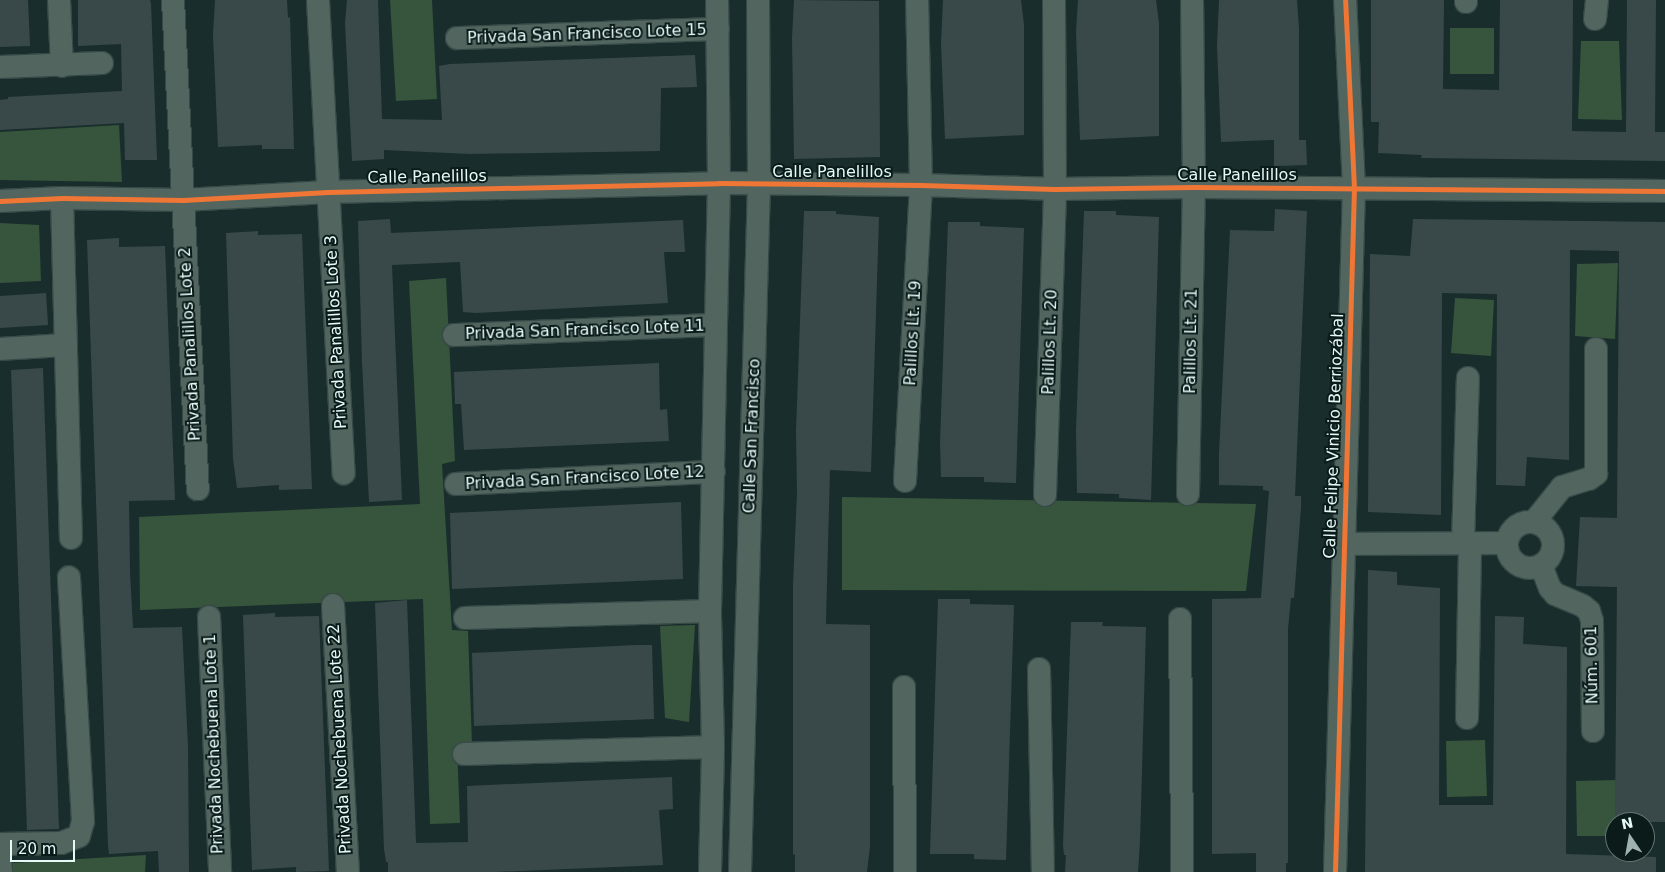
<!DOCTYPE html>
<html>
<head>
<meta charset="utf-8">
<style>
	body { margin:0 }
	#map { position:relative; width:1665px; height:872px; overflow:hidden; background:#192e2c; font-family:"DejaVu Sans",sans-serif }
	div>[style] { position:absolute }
	.green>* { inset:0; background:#37543c }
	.building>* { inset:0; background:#394949 }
	.roads { filter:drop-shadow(1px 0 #374947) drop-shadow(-1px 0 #374947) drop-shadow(0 1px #374947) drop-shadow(0 -1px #374947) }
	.minor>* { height:22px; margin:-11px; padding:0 11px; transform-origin:11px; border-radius:11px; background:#52665f }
	.minor>.ring { margin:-11px; padding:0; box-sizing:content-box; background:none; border:22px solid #52665f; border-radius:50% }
	.cycleway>* { height:5px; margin:-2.5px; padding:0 2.5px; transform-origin:2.5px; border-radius:2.5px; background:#f07635 }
	span { translate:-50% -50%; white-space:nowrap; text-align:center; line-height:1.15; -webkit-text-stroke:4px #0b1b1a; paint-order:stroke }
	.street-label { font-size:16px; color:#e5faf7 }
	.north { position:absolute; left:1605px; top:812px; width:50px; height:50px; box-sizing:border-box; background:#0b1b1a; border:1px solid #627472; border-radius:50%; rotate:348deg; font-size:14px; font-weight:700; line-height:20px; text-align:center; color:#e5faf7 }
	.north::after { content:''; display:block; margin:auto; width:18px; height:22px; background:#9eb3b0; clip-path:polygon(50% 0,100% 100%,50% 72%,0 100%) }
	.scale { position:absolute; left:10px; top:840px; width:65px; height:22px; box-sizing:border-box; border:2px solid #e5faf7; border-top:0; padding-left:6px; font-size:15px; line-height:18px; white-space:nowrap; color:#e5faf7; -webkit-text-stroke:4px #0b1b1a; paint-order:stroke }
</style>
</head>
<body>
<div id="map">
	<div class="green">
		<i style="clip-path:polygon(390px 0,432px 0,437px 99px,396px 101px)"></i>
		<i style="clip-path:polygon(1450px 28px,1494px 28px,1494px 74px,1450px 74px)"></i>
		<i style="clip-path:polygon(1581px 41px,1619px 41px,1622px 120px,1578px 119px)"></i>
		<i style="clip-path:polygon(119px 125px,122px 182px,0 180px,0 132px)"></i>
		<i style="clip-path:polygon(0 223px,39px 225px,41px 281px,0 283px)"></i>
		<i style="clip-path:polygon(1618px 263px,1615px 339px,1575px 336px,1577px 264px)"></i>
		<i style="clip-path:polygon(446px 278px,455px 461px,442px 464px,452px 630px,468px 631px,472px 745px,457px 745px,460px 823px,430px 824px,423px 599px,140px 610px,139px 517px,420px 504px,409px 281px)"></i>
		<i style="clip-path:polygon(1455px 298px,1494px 300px,1491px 356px,1451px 353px)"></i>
		<i style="clip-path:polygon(842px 497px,1256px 504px,1246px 591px,842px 590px)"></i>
		<i style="clip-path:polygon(695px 625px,689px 722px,665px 718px,660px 626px)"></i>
		<i style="clip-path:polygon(1485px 740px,1487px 796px,1447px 797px,1446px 741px)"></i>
		<i style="clip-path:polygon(1616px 780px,1615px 836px,1577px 836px,1576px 781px)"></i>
		<i style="clip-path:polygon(146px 855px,145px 872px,13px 872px,12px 863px)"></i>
	</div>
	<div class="building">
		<i style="clip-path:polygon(0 0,28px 0,30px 46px,0 47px)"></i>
		<i style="clip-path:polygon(78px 0,150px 0,151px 3px,157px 160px,125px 160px,124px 123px,0 130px,0 100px,8px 99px,8px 97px,122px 91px,121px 44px,78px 46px)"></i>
		<i style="clip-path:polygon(215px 0,287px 0,288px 18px,290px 17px,294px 149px,262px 149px,262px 145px,218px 147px,213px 35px)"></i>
		<i style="clip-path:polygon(347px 0,378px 0,382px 119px,442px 120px,439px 66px,450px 64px,695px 55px,697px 87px,661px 88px,660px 151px,470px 154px,384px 150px,384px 159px,352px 161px,345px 23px)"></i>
		<i style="clip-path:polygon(794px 0,879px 1px,880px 157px,794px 159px,792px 38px)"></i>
		<i style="clip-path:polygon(943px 0,1021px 0,1024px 25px,1024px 135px,945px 139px,941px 44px)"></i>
		<i style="clip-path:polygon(1078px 0,1156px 0,1159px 23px,1159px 136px,1080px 140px,1076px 32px)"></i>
		<i style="clip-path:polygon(1219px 0,1297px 0,1299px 28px,1299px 140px,1306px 140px,1307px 165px,1274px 166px,1274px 140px,1221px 142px,1217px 46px)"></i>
		<i style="clip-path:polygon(1371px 0,1444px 0,1443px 89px,1499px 90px,1500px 0,1573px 0,1572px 131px,1626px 132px,1627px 0,1656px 0,1655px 132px,1665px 132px,1665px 161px,1421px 158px,1422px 155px,1378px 153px,1379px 122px,1371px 122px)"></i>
		<i style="clip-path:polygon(1275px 209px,1307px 211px,1295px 496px,1301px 496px,1301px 508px,1294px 598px,1291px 598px,1288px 629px,1288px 863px,1286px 863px,1286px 872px,1256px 872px,1256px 853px,1212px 854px,1212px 599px,1261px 598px,1269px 491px,1263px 490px,1263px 486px,1219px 485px,1219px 453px,1230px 230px,1274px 231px)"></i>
		<i style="clip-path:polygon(804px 211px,836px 211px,836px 214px,879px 217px,871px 472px,830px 470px,826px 621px,826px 624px,870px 625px,870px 846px,867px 872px,795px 872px,795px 854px,793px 855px,793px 585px,797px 493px,796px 431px)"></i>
		<i style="clip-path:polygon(1084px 211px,1116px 211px,1116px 215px,1159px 217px,1151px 500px,1119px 498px,1119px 494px,1077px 493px,1076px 431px)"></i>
		<i style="clip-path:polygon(390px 219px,391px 233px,683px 220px,685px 252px,664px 252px,668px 303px,476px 313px,463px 312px,460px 262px,392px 265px,402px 500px,369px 502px,362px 362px,358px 221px)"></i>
		<i style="clip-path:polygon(1413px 219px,1665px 222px,1665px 822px,1615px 822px,1617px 587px,1576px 586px,1580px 517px,1617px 518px,1619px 251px,1570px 250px,1569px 460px,1527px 457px,1525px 486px,1496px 485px,1497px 294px,1442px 293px,1441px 515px,1368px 512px,1370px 254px,1410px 256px)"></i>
		<i style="clip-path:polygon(948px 222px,980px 222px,980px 226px,1024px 228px,1016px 483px,984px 482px,984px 477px,941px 477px,940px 442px)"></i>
		<i style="clip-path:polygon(258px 231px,258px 235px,302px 234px,312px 489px,279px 490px,279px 485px,237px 488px,233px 459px,226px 233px)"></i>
		<i style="clip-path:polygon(119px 238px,119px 247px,165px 246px,175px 500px,129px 501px,130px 572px,133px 628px,182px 627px,188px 746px,189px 872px,159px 872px,158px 851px,109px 854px,108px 846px,87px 240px)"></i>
		<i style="clip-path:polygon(46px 293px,48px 325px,0 328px,0 296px)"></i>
		<i style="clip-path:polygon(659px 363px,660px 410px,667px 409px,669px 441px,464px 450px,461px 404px,455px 404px,454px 372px)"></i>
		<i style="clip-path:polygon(43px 368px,59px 829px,27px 830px,11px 370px)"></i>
		<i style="clip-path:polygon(681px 502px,683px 579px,452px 589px,450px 513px)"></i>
		<i style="clip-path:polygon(1368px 570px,1397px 572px,1397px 585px,1440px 588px,1439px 805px,1493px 805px,1495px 616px,1524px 617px,1523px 644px,1567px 647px,1566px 854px,1656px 857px,1656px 872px,1365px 872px)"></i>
		<i style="clip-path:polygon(938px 599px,970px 599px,970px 604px,1014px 605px,1006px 860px,974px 859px,974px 854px,930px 854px)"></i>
		<i style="clip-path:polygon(407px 600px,416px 843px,468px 842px,467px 786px,672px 777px,673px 809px,659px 810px,663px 865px,494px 872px,388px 872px,388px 862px,386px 862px,384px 849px,375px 603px)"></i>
		<i style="clip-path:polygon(275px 613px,275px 617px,319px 616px,329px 871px,296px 872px,296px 867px,252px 870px,243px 615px)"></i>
		<i style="clip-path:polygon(1071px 622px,1103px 622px,1102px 626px,1146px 627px,1140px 842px,1138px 872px,1065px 872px,1066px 855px,1064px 855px,1063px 845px)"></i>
		<i style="clip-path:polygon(636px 645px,652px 645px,654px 719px,474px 726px,472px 653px)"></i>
	</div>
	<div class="roads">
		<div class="minor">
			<i style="left:59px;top:0;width:66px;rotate:87.4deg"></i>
			<i style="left:173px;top:0;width:490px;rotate:87.1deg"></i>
			<i style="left:318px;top:0;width:474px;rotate:86.9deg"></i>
			<i style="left:1466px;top:2px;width:2px;rotate:-90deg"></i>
			<i style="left:1595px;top:19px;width:19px;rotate:-84deg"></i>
			<i style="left:457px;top:38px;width:261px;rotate:-2deg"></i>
			<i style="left:0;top:67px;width:102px;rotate:-2.2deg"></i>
			<i style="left:62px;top:198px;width:340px;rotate:88.5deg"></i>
			<i style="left:0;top:201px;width:62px;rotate:-2.8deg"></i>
			<i style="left:62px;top:198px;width:121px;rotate:0.9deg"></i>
			<i style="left:183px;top:200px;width:145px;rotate:-3.2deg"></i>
			<i style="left:328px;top:192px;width:391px;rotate:-1.3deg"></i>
			<i style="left:719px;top:183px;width:202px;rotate:0.6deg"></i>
			<i style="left:921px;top:185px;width:134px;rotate:1.7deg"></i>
			<i style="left:1055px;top:189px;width:139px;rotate:-0.8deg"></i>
			<i style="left:1194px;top:187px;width:471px;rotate:0.5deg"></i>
			<i style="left:454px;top:335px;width:261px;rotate:-2.2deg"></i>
			<i style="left:0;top:349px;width:66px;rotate:-3.5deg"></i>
			<i style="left:905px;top:481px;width:296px;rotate:-86.9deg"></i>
			<i style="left:921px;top:185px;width:185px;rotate:-91.2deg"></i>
			<i style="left:456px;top:484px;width:258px;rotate:-2.7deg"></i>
			<i style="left:1188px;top:494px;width:307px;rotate:-88.9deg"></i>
			<i style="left:1194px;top:187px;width:187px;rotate:-90.6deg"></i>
			<i style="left:1045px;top:495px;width:306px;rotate:-88.1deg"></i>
			<i style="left:1055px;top:189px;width:189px;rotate:-90.3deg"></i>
			<i style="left:1534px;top:522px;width:45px;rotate:-51.3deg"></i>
			<i style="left:1562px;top:487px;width:28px;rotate:-17deg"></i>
			<i style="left:1589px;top:479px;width:9px;rotate:-36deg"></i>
			<i style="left:1596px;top:474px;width:125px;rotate:-90deg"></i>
			<i class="ring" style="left:1507px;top:522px;width:24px;height:24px"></i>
			<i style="left:1463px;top:543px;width:165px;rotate:-88.3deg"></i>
			<i style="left:1343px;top:544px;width:164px;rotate:-0.3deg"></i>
			<i style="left:1541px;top:565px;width:25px;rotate:69deg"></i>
			<i style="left:1550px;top:588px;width:8px;rotate:50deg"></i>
			<i style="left:1555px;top:594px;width:30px;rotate:23deg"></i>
			<i style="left:1583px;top:606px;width:8px;rotate:40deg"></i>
			<i style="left:1589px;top:611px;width:10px;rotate:73deg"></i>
			<i style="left:1592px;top:621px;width:110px;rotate:89.5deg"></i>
			<i style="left:333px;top:605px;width:267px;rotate:86.8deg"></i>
			<i style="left:209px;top:617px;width:255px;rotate:87.5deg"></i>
			<i style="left:465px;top:618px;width:245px;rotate:-1.6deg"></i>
			<i style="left:1180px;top:619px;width:253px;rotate:89.5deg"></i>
			<i style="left:1039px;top:669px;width:203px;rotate:88.9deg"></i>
			<i style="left:904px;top:687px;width:185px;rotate:89.7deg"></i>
			<i style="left:1467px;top:718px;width:175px;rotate:-89deg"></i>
			<i style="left:464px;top:754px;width:249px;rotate:-1.6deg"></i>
			<i style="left:0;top:844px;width:61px;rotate:-0.9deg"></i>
			<i style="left:61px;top:843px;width:19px;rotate:-21deg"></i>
			<i style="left:79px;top:836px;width:16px;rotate:-75deg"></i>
			<i style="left:83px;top:821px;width:244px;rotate:-93.3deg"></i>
			<i style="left:0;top:860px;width:12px;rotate:85deg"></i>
			<i style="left:710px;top:872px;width:125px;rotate:-88.6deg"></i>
			<i style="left:713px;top:747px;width:136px;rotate:-91.3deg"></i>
			<i style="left:710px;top:611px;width:428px;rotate:-88.8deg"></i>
			<i style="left:719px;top:183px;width:183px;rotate:-90.6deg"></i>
			<i style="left:740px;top:872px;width:688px;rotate:-88.42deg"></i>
			<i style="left:759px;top:184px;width:184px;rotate:-90.3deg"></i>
			<i style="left:1335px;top:872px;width:684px;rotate:-88.41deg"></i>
			<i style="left:1354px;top:188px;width:188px;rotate:-92.7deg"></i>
		</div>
	</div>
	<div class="cycleway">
		<i style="left:0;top:201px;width:62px;rotate:-2.8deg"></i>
		<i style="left:62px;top:198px;width:121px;rotate:0.9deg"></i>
		<i style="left:183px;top:200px;width:145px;rotate:-3.2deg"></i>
		<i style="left:328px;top:192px;width:391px;rotate:-1.3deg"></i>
		<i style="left:719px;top:183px;width:202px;rotate:0.6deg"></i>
		<i style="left:921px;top:185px;width:134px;rotate:1.7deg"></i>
		<i style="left:1055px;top:189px;width:139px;rotate:-0.8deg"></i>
		<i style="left:1194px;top:187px;width:471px;rotate:0.5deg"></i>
		<i style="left:1335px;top:872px;width:684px;rotate:-88.41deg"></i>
		<i style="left:1354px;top:188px;width:188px;rotate:-92.7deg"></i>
	</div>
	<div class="street-label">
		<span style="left:587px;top:34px;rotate:-2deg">Privada San Francisco Lote 15</span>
		<span style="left:832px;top:172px">Calle Panelillos</span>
		<span style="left:1237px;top:175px">Calle Panelillos</span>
		<span style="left:427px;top:177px;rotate:-1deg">Calle Panelillos</span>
		<span style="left:585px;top:330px;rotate:-2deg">Privada San Francisco Lote 11</span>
		<span style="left:336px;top:332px;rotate:-93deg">Privada Panalillos Lote 3</span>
		<span style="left:913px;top:333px;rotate:-87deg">Palillos Lt. 19</span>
		<span style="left:1191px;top:341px;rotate:-89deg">Palillos Lt. 21</span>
		<span style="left:1050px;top:342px;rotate:-88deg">Palillos Lt. 20</span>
		<span style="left:190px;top:344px;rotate:-93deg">Privada Panalillos Lote 2</span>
		<span style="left:752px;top:436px;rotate:-88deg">Calle San Francisco</span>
		<span style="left:1334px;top:436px;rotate:-88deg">Calle Felipe Vinicio Berriozábal</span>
		<span style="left:585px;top:478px;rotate:-3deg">Privada San Francisco Lote 12</span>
		<span style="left:1592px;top:665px;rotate:-91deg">Núm. 601</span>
		<span style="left:340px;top:739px;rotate:-93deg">Privada Nochebuena Lote 22</span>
		<span style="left:214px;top:744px;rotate:-92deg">Privada Nochebuena Lote 1</span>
	</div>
	<div class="north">N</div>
	<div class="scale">20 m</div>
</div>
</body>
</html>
